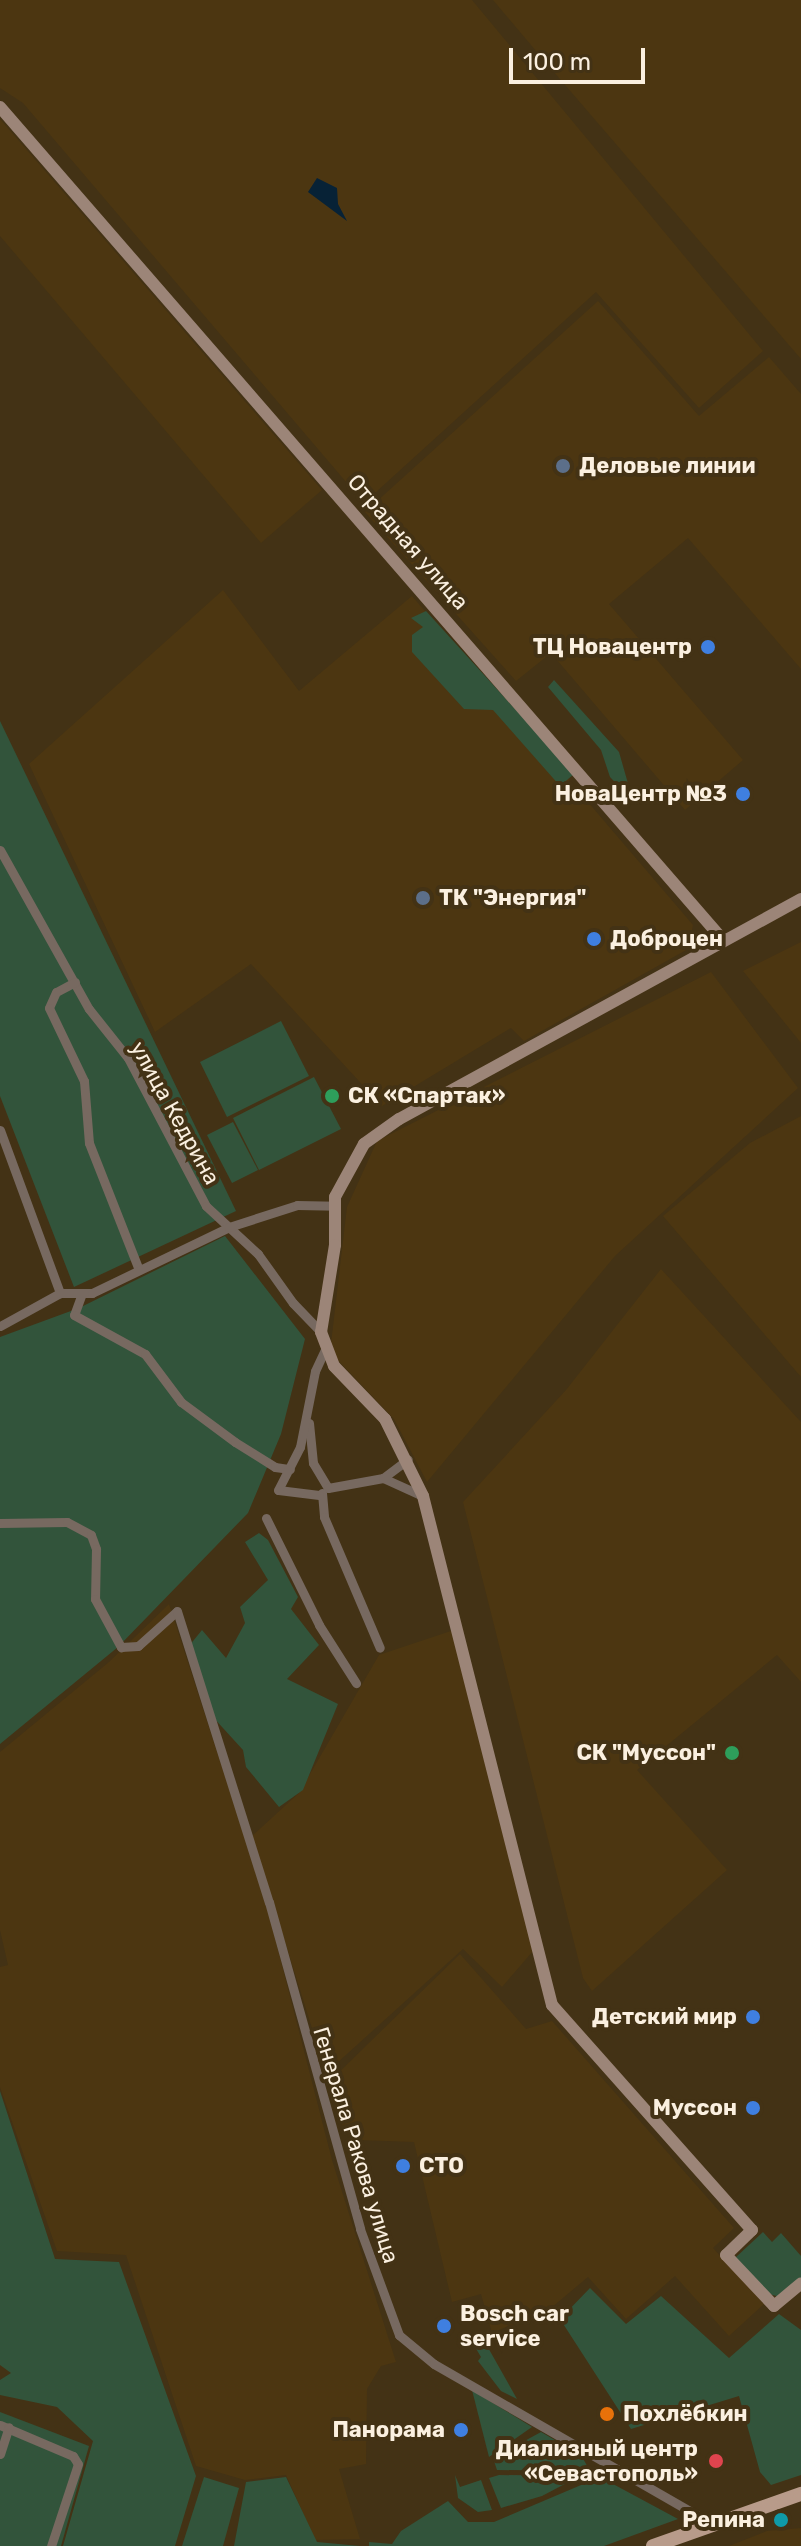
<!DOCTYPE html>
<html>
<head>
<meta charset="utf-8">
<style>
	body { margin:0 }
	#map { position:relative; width:801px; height:2546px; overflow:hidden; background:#433215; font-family:Rubik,sans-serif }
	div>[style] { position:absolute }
	.built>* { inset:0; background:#4c3611 }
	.green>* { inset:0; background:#32543b }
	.water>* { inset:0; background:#072236 }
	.street>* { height:9px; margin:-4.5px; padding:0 4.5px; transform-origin:4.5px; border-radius:4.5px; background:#776960 }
	.secondary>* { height:12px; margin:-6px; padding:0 6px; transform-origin:6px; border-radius:6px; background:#9c8578 }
	.primary>* { height:14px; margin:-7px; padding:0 7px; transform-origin:7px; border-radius:7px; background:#b89b8a }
	.dots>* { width:22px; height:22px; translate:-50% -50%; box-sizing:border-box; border:4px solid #433215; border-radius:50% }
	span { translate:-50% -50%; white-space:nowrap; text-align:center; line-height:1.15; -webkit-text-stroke:8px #433215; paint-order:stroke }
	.poi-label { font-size:22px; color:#fbf0e0; font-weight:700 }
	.left { translate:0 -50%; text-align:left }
	.right { translate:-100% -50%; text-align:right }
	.street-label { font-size:22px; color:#fbf0e0 }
	.scale { position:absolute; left:509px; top:48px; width:136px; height:36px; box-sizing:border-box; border:4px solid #fbf0e0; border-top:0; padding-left:10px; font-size:24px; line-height:28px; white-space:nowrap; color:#fbf0e0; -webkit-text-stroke:6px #433215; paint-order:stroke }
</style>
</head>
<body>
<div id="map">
	<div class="built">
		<i style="clip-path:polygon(0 0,472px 0,763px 351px,699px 408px,596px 292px,364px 503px,23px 103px,0 88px)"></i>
		<i style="clip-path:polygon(493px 0,801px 0,801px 359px,547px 64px)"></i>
		<i style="clip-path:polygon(0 119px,322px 490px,261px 543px,0 236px)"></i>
		<i style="clip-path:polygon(598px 301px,699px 416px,769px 357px,801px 394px,801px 669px,688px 538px,609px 604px,743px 760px,685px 810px,551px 653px,516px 681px,365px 512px)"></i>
		<i style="clip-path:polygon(223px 590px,299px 691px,412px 596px,693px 925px,688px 949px,524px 1041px,511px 1028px,382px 1106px,251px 964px,155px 1032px,29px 764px)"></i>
		<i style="clip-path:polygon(801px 942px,801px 1043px,743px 971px)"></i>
		<i style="clip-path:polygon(711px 972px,798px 1088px,615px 1256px,427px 1482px,394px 1419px,330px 1352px,347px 1207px,377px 1141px)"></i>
		<i style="clip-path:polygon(801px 1116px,801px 1377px,663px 1216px,750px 1143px)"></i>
		<i style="clip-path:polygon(661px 1269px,801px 1422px,801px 1682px,777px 1655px,637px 1770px,727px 1870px,592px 1991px,583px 1978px,463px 1502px,566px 1390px)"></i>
		<i style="clip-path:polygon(169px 1604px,266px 1903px,332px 2160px,396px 2362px,381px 2366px,367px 2389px,366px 2464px,339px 2469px,360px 2539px,315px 2540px,286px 2475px,245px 2480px,196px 2466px,126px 2255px,57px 2251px,0 2087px,0 1967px,8px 1965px,0 1930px,0 1752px,109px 1662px)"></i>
		<i style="clip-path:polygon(454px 1630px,533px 1951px,502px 1987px,463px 1949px,326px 2073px,252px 1836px,299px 1793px,379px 1655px)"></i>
		<i style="clip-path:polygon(460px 1954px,526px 2029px,552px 2021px,734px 2228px,713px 2248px,764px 2304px,729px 2336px,675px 2276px,626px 2319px,588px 2277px,551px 2308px,492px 2333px,481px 2294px,452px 2302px,414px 2142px,358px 2140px,339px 2122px,328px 2083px)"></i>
		<i style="clip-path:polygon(801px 2528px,801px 2546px,729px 2546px,767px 2531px)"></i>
	</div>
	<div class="green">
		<i style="clip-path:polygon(426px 611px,574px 774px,560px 786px,493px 710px,464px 709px,412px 652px,412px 635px,423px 627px,411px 618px)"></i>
		<i style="clip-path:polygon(554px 680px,619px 752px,633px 801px,610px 777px,601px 750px,548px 687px)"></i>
		<i style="clip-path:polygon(0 721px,236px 1211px,74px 1287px,0 1096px)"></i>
		<i style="clip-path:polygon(281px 1021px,309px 1076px,227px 1117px,200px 1062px)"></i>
		<i style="clip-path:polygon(314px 1077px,341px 1129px,259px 1170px,233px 1118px)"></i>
		<i style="clip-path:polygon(233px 1122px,258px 1170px,232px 1183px,207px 1135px)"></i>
		<i style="clip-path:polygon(225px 1236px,305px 1339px,281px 1434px,248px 1513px,118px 1647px,0 1744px,0 1337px,79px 1308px)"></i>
		<i style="clip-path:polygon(259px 1533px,268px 1540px,298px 1597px,291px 1609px,319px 1645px,287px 1679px,338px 1704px,303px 1790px,279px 1807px,246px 1767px,243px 1750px,212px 1716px,189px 1646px,202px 1630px,226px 1658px,245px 1623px,240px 1607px,268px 1580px,245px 1542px)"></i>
		<i style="clip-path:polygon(0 2091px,55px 2259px,119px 2262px,196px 2476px,175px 2546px,63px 2546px,93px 2441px,57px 2407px,0 2395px,0 2380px,11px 2373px,0 2365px)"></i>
		<i style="clip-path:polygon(763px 2232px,772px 2242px,781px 2233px,801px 2256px,801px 2278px,780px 2297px,769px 2294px,735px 2258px)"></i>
		<i style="clip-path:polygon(590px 2288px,626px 2324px,661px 2296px,729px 2358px,779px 2314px,801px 2330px,801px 2475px,771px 2485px,760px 2472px,739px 2396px,631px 2429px,560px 2319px)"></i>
		<i style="clip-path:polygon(472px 2342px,486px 2344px,517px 2399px,501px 2391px,478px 2361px,481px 2357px)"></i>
		<i style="clip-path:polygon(472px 2390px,532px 2427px,489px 2457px)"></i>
		<i style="clip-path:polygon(0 2412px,89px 2446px,61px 2546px,0 2546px)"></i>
		<i style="clip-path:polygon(541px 2432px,581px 2455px,590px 2471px,497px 2470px,493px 2458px)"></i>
		<i style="clip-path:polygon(455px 2475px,460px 2487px,481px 2480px,492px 2510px,478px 2512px,458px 2498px)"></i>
		<i style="clip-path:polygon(499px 2475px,580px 2476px,542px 2496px,501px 2508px,489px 2478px)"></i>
		<i style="clip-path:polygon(204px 2477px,239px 2488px,223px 2546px,182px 2546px)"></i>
		<i style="clip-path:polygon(286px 2477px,317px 2542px,360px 2546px,234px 2546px,246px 2482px)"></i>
		<i style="clip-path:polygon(600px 2477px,678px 2519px,604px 2546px,369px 2546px,369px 2542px,392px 2544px,401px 2531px,448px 2501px,468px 2522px,494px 2522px)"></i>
	</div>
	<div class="water">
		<i style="clip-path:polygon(317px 178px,337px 188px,338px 204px,347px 221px,308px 192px)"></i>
	</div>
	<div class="street">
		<i style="left:0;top:850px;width:182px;rotate:60.8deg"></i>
		<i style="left:89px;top:1009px;width:63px;rotate:51.5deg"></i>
		<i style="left:128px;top:1058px;width:167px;rotate:62.2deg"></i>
		<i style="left:206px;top:1206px;width:71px;rotate:42.7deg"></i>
		<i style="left:258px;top:1254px;width:60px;rotate:54.5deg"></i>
		<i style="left:293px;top:1303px;width:40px;rotate:46deg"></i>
		<i style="left:75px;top:982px;width:21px;rotate:152deg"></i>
		<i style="left:56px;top:992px;width:17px;rotate:114deg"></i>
		<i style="left:49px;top:1008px;width:81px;rotate:64.4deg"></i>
		<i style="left:84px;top:1081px;width:62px;rotate:85.4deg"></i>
		<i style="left:89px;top:1143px;width:136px;rotate:68.5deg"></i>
		<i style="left:0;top:1130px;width:174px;rotate:69.8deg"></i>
		<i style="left:81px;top:1296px;width:20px;rotate:110deg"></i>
		<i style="left:74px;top:1315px;width:81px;rotate:28.8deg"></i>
		<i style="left:145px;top:1354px;width:60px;rotate:53.1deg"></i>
		<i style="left:181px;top:1402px;width:67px;rotate:36.5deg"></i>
		<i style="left:235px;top:1442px;width:47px;rotate:32deg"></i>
		<i style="left:275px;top:1467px;width:15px;rotate:8deg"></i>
		<i style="left:0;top:1326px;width:68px;rotate:-28.8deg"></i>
		<i style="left:60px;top:1293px;width:32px"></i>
		<i style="left:92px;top:1293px;width:152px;rotate:-25.7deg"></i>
		<i style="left:229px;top:1227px;width:71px;rotate:-17.9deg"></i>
		<i style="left:297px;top:1205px;width:39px;rotate:1deg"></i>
		<i style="left:309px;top:1423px;width:40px;rotate:84.3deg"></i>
		<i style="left:313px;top:1463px;width:29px;rotate:59deg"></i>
		<i style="left:328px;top:1488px;width:56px;rotate:-10.3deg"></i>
		<i style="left:383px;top:1478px;width:44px;rotate:24.2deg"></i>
		<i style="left:383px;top:1478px;width:31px;rotate:-37deg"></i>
		<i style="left:322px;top:1493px;width:24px;rotate:85deg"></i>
		<i style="left:324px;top:1517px;width:142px;rotate:66.9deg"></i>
		<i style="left:319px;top:1495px;width:41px;rotate:-173deg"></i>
		<i style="left:278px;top:1490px;width:48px;rotate:-62.9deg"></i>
		<i style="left:300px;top:1447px;width:77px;rotate:-78.8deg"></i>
		<i style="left:315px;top:1371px;width:23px;rotate:-65deg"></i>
		<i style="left:266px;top:1518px;width:119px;rotate:63.6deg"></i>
		<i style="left:319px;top:1625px;width:69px;rotate:57.5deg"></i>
		<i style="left:0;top:1523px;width:67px;rotate:-0.9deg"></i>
		<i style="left:67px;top:1522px;width:27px;rotate:28deg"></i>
		<i style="left:91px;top:1535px;width:15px;rotate:70deg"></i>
		<i style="left:96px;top:1549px;width:50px;rotate:91.1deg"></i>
		<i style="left:95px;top:1599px;width:55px;rotate:61.6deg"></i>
		<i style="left:121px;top:1647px;width:17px;rotate:-3deg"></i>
		<i style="left:138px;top:1646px;width:52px;rotate:-41.9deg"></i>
		<i style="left:177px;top:1611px;width:305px;rotate:72.5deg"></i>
		<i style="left:269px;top:1902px;width:339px;rotate:74.4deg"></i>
		<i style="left:360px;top:2229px;width:113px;rotate:69.8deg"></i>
		<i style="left:399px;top:2335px;width:45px;rotate:39.6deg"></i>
		<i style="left:434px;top:2364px;width:321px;rotate:29.9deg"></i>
		<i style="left:0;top:2425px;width:79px;rotate:23deg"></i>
		<i style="left:73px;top:2456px;width:9px;rotate:58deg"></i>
		<i style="left:78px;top:2464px;width:86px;rotate:108.2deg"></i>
		<i style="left:0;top:2454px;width:28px;rotate:-72deg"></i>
	</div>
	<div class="secondary">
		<i style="left:0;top:107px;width:1103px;rotate:49.04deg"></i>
		<i style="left:801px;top:899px;width:458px;rotate:151.3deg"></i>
		<i style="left:399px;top:1119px;width:43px;rotate:144.5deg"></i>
		<i style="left:364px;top:1144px;width:60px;rotate:118.7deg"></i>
		<i style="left:335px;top:1197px;width:48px;rotate:90deg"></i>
		<i style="left:335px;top:1245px;width:88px;rotate:99.1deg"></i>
		<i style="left:321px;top:1332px;width:36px;rotate:69deg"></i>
		<i style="left:334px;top:1366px;width:74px;rotate:46.1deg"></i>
		<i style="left:385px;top:1419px;width:86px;rotate:63.7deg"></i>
		<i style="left:423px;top:1496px;width:525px;rotate:75.78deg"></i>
		<i style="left:552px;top:2005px;width:301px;rotate:48.4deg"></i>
		<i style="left:752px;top:2230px;width:36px;rotate:136deg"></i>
		<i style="left:726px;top:2255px;width:70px;rotate:46.7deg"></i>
		<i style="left:774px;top:2306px;width:35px;rotate:-40deg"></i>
	</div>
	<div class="primary">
		<i style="left:653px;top:2546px;width:157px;rotate:-19.4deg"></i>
	</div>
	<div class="dots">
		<i style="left:563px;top:466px;background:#5c6f8a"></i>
		<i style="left:708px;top:647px;background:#3f7fe0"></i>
		<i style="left:743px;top:794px;background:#3f7fe0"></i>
		<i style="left:423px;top:898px;background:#5c6f8a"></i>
		<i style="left:594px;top:939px;background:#3f7fe0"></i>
		<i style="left:332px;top:1096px;background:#2e9e5b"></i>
		<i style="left:732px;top:1753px;background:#2e9e5b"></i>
		<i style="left:753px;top:2017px;background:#3f7fe0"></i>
		<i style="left:753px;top:2108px;background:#3f7fe0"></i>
		<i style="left:403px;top:2166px;background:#3f7fe0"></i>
		<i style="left:444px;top:2326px;background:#3f7fe0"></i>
		<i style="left:607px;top:2414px;background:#e8710a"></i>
		<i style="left:461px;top:2430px;background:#3f7fe0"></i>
		<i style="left:716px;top:2461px;background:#e0444e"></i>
		<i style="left:781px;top:2520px;background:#0f9aa8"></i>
	</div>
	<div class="poi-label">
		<span class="left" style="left:579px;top:466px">Деловые линии</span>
		<span class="right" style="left:692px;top:647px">ТЦ Новацентр</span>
		<span class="right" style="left:727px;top:794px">НоваЦентр №3</span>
		<span class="left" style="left:439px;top:898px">ТК "Энергия"</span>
		<span class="left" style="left:610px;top:939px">Доброцен</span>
		<span class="left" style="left:348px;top:1096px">СК «Спартак»</span>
		<span class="right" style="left:716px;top:1753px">СК "Муссон"</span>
		<span class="right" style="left:737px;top:2017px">Детский мир</span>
		<span class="right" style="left:737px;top:2108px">Муссон</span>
		<span class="left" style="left:419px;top:2166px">СТО</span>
		<span class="left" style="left:460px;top:2326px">Bosch car<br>service</span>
		<span class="left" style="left:623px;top:2414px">Похлёбкин</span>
		<span class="right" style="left:445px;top:2430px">Панорама</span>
		<span class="right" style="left:698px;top:2461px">Диализный центр<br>«Севастополь»</span>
		<span class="right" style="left:765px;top:2520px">Репина</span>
	</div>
	<div class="street-label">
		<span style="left:408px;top:542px;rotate:49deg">Отрадная улица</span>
		<span style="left:175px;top:1113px;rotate:61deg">улица Кедрина</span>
		<span style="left:356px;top:2145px;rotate:73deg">Генерала Ракова улица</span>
	</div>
	<div class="scale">100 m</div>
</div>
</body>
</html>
